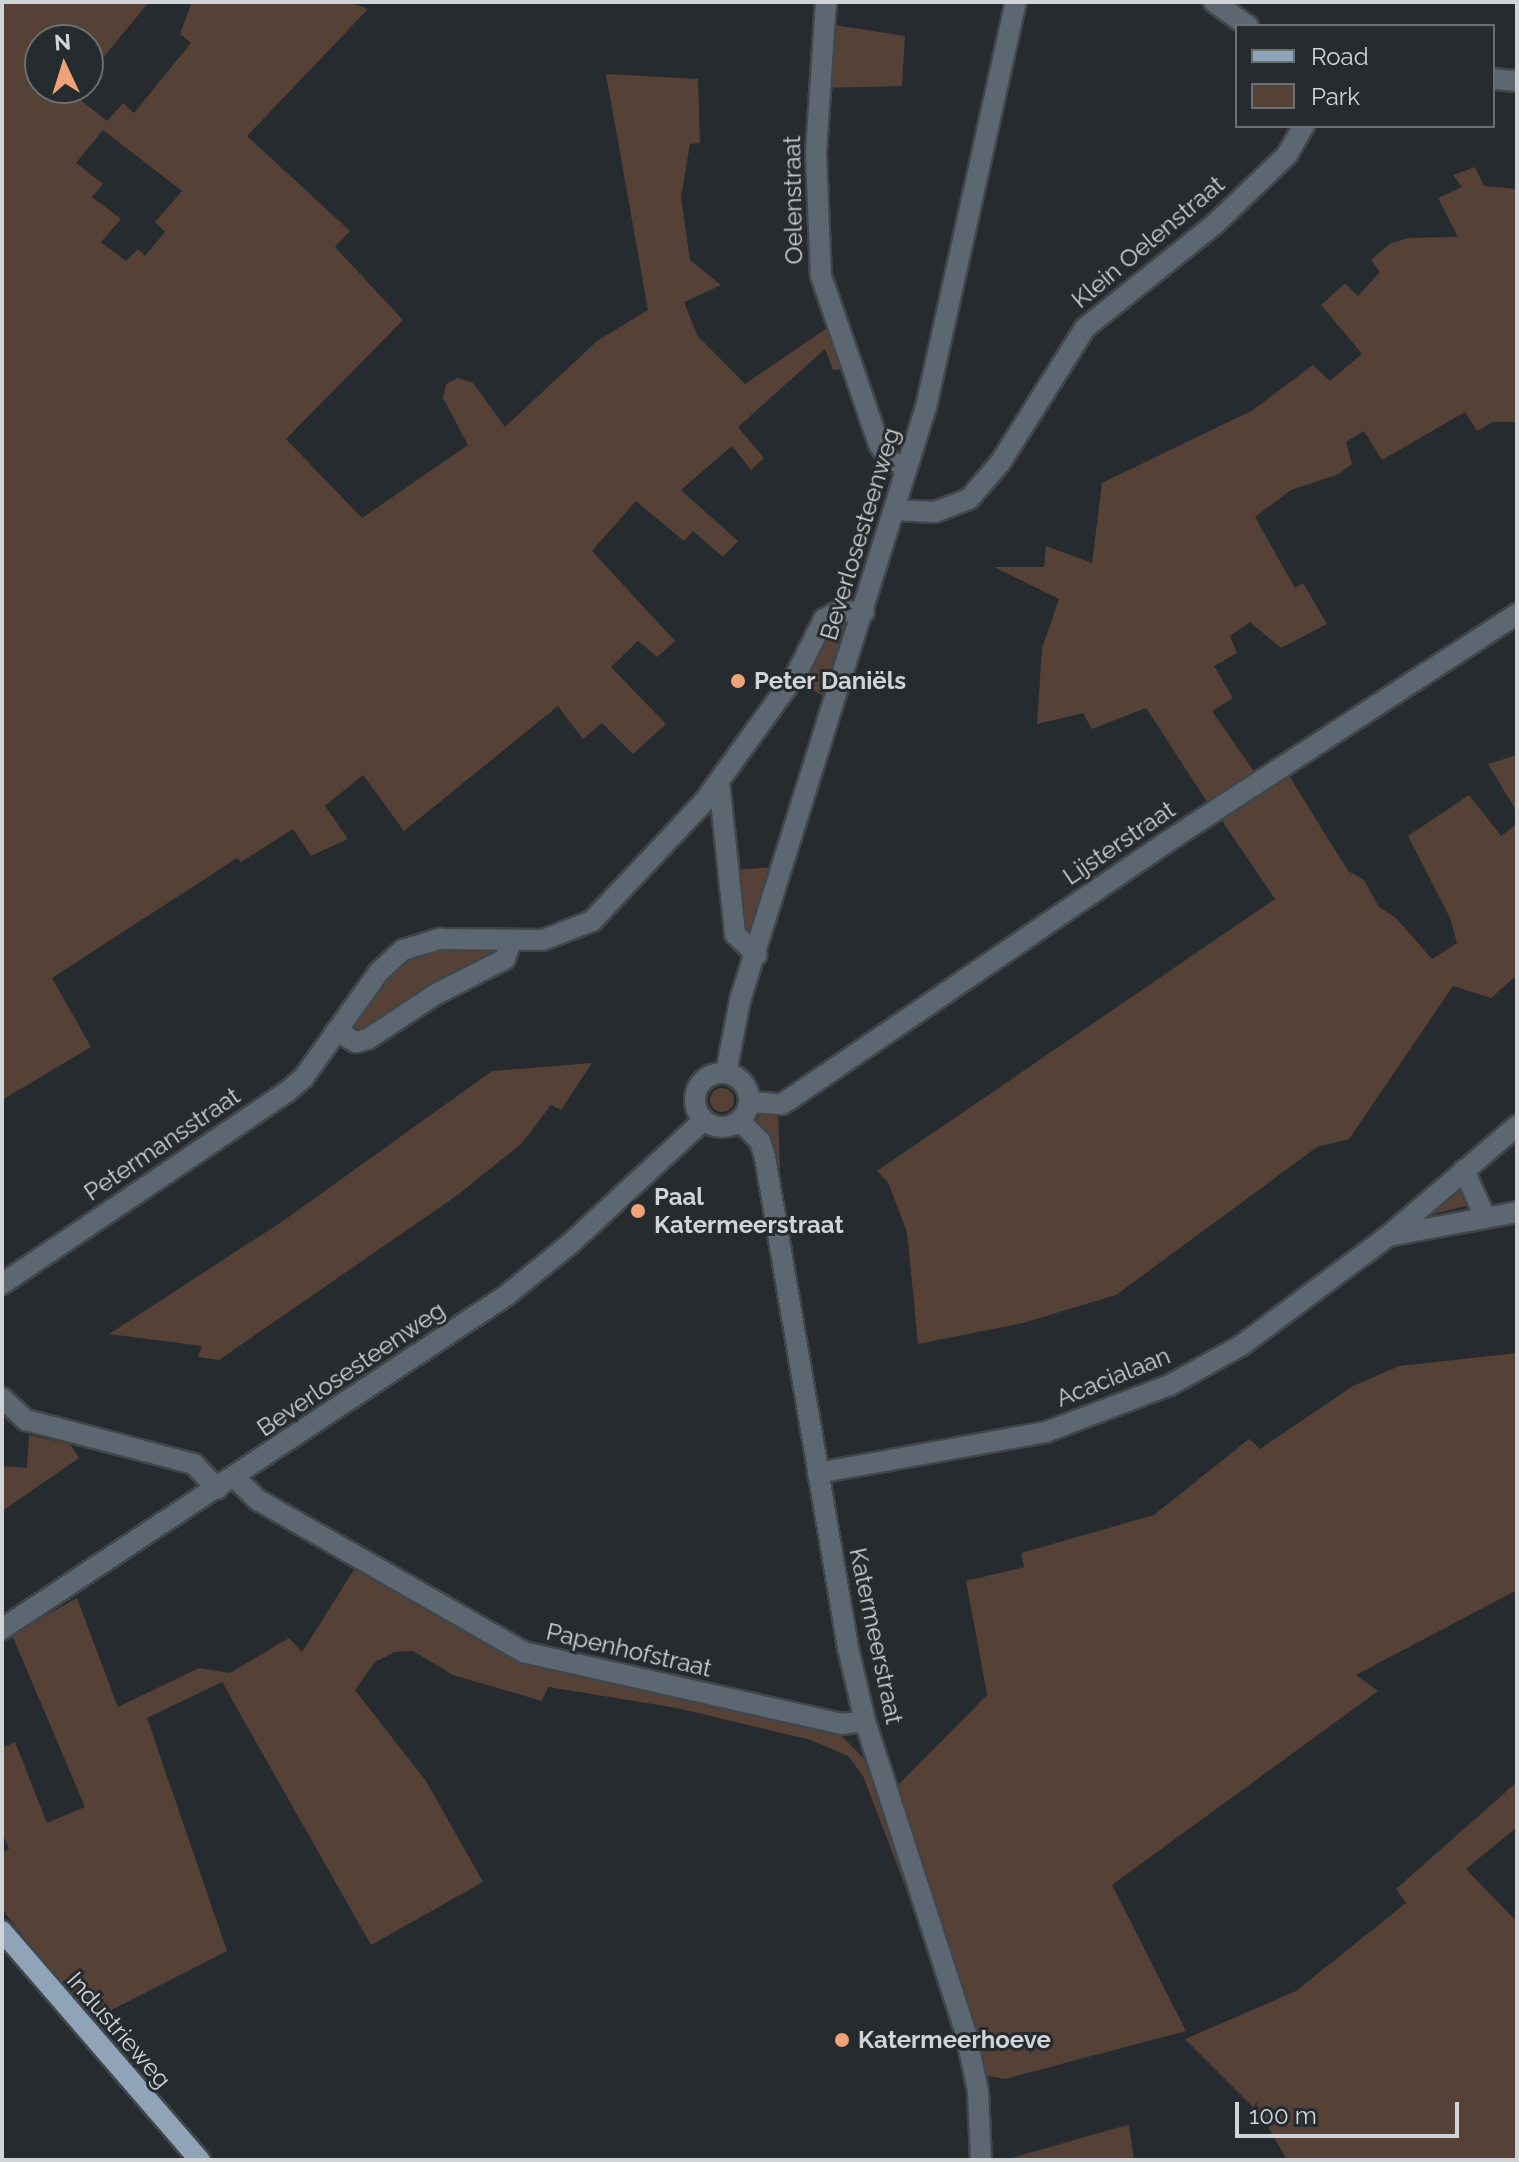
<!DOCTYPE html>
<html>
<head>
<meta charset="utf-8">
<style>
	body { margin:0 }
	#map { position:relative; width:1519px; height:2162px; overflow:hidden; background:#262b2f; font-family:Raleway,sans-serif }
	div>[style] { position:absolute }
	.green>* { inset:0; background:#554136 }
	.round { border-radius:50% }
	.roads { filter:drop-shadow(2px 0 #41464a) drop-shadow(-2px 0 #41464a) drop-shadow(0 2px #41464a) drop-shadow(0 -2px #41464a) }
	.minor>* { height:20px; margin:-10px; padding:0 10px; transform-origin:10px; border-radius:10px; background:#5d6771 }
	.minor>.ring { margin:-10px; padding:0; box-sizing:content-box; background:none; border:20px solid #5d6771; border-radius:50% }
	.major>* { height:20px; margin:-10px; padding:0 10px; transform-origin:10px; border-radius:10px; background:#8fa4b8 }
	.dots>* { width:22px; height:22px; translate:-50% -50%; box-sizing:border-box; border:4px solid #262b2f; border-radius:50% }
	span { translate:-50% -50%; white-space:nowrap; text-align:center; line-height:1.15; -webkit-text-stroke:6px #262b2f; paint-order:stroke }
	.street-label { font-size:24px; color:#d1d4d7 }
	.poi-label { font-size:24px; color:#d1d4d7; font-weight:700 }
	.left { translate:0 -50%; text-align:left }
	.frame { position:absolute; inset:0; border:4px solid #d1d4d7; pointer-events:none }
	.legend { position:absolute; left:1235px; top:24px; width:260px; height:104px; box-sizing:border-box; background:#262b2f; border:2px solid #6a6f72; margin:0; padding:10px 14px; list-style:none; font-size:24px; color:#d1d4d7 }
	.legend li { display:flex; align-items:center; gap:16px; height:40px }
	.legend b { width:40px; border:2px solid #6a6f72 }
	.north { position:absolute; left:24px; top:24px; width:80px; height:80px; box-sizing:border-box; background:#262b2f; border:2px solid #6a6f72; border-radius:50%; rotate:356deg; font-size:22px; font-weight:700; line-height:32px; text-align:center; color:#d1d4d7 }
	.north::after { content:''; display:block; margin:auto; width:28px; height:36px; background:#f0a279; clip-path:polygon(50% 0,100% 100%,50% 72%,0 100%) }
	.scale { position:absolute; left:1235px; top:2102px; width:224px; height:36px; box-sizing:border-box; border:4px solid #d1d4d7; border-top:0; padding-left:10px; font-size:24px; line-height:28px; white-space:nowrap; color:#d1d4d7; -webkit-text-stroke:6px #262b2f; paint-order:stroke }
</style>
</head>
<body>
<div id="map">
	<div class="green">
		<i style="clip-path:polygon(evenodd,2px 2px,149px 2px,88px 76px,88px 40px,40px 40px,40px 88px,77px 88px,73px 94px,107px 121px,123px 103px,134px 113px,191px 43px,180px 34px,192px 2px,349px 2px,368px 9px,247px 136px,350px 231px,335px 247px,403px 320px,286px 439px,362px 518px,468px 445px,443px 398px,446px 384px,458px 378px,473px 383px,505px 427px,597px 341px,648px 310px,606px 74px,698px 79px,700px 143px,690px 144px,681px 197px,690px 260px,721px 285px,684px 302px,697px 335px,745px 384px,827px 328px,843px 369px,833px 370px,825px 349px,738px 427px,764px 458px,751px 470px,732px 446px,681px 490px,738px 541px,723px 557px,693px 531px,684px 541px,636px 501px,592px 551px,675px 641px,657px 657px,638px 641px,611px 667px,666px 724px,633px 754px,602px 723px,583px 739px,558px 706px,404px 831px,363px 775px,325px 806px,348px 839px,311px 856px,293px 829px,241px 862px,237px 858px,52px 978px,91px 1047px,2px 1100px,2px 2px,103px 130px,182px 191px,155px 222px,165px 232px,145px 256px,138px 249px,126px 261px,101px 242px,121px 219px,92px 197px,103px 184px,76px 163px,103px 130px)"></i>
		<i style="clip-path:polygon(828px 24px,905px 36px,902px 86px,823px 88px)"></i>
		<i style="clip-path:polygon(1475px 167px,1484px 186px,1517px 189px,1517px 422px,1493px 422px,1477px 431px,1465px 412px,1382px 460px,1364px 431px,1346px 442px,1352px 464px,1339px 474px,1291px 490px,1255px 517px,1295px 588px,1303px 583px,1327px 624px,1281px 648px,1250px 622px,1230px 636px,1237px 653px,1214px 666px,1233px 698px,1212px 711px,1255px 773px,1209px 805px,1146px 708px,1092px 729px,1083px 713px,1037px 724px,1042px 648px,1059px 599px,994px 567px,1044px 567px,1046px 546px,1092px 563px,1102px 483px,1253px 410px,1313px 365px,1330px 381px,1362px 354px,1321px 305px,1345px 283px,1358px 296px,1380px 272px,1371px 260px,1391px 243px,1408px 238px,1458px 237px,1438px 198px,1462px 187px,1453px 175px)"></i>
		<i style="clip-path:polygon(841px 620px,847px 624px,825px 696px,797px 683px,832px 624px)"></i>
		<i style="clip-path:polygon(1517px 755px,1517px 812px,1488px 764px)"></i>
		<i style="clip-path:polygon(1286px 771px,1348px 871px,1364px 880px,1379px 907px,1396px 918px,1432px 959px,1457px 943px,1450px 918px,1408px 836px,1469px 795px,1501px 836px,1517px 824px,1517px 975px,1491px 998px,1453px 986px,1349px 1139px,1317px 1147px,1116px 1295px,1023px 1323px,918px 1344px,907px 1232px,888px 1182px,877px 1171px,1275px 899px,1218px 815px)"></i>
		<i style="clip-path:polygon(773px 867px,750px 939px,747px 941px,733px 870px)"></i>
		<i style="clip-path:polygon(506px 947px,364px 1037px,348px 1031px,384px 974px,417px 949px)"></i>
		<i style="clip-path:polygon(592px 1063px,561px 1110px,551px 1105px,522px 1143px,459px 1194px,219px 1360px,198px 1357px,202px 1346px,109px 1334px,283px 1221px,492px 1071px)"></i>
		<i class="round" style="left:710px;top:1088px;width:24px;height:24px"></i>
		<i style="clip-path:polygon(761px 1111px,778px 1111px,780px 1168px,774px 1169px,756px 1123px)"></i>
		<i style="clip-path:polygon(1453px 1186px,1461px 1187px,1466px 1206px,1426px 1216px)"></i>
		<i style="clip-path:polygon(1517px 1353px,1517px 1590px,1356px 1675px,1378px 1691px,1112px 1885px,1186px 2031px,1005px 2079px,981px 2075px,895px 1788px,987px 1695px,966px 1581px,1024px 1567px,1021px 1553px,1154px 1515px,1249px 1439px,1260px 1449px,1353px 1386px,1399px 1366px)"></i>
		<i style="clip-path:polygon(29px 1435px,70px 1444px,79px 1458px,2px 1511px,2px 1466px,27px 1468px)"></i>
		<i style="clip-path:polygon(357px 1565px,513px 1655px,554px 1671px,840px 1734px,869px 1764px,920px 1925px,863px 1776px,848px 1756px,811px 1740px,677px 1708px,548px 1687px,542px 1701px,453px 1675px,413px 1651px,395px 1652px,375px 1662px,355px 1690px,426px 1781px,483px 1882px,371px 1945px,222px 1682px,147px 1718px,227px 1951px,90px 2021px,2px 1909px,2px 1853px,9px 1849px,2px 1833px,2px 1748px,15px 1742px,47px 1823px,85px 1807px,12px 1635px,77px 1598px,118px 1707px,199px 1668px,230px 1673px,289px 1638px,302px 1652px)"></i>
		<i style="clip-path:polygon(1517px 1782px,1517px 1827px,1466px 1869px,1517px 1922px,1517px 2160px,1287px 2160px,1261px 2115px,1185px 2039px,1296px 1991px,1406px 1903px,1396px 1889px)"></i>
		<i style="clip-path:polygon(1129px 2125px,1134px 2160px,1005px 2160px,1116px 2128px)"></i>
	</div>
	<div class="roads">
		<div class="minor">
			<i style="left:826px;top:2px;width:152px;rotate:93.8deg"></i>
			<i style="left:816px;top:154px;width:122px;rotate:87.7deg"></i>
			<i style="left:821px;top:276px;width:178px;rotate:71deg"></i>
			<i style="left:879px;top:444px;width:20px;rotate:57deg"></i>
			<i style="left:890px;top:461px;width:18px;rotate:22deg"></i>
			<i style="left:1214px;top:2px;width:42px;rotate:35.2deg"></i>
			<i style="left:1493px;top:79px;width:24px;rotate:5deg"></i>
			<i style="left:894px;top:510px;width:41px;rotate:2.8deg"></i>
			<i style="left:935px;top:512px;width:36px;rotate:-21deg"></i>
			<i style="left:969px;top:499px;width:48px;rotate:-49.3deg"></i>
			<i style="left:1000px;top:463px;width:160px;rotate:-57.8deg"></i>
			<i style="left:1085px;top:328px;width:166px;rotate:-38.7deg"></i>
			<i style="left:1215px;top:224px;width:100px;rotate:-43.8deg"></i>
			<i style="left:1287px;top:155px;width:34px;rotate:-60deg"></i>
			<i style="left:719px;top:781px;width:154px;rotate:84deg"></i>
			<i style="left:735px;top:934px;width:30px;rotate:44deg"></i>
			<i style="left:336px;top:1031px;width:23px;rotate:29deg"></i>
			<i style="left:356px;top:1042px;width:12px;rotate:-14deg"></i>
			<i style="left:368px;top:1039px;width:82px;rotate:-33.5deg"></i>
			<i style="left:436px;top:994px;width:77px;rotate:-26.9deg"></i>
			<i style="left:505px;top:959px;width:20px;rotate:-72deg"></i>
			<i style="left:726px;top:1073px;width:74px;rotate:-79.1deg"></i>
			<i style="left:740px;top:1000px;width:621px;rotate:-72.59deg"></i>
			<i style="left:926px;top:407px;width:415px;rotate:-77.5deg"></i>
			<i class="ring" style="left:695px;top:1073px;width:34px;height:34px"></i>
			<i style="left:750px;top:1102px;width:32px;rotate:4deg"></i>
			<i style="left:782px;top:1104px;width:9px;rotate:-32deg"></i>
			<i style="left:790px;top:1099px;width:456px;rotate:-34.3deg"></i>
			<i style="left:1167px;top:842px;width:418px;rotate:-33.1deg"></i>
			<i style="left:740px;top:1121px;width:28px;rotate:45deg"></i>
			<i style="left:760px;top:1141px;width:17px;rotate:73deg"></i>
			<i style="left:765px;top:1157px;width:498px;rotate:80.4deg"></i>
			<i style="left:848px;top:1648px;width:75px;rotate:76.9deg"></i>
			<i style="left:865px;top:1721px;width:329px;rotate:72.1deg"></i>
			<i style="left:966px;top:2034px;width:58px;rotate:78.1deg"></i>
			<i style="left:978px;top:2091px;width:69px;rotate:87.5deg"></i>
			<i style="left:1464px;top:1170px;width:49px;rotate:66deg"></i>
			<i style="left:1388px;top:1236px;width:131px;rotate:-10.5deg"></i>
			<i style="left:2px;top:1284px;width:344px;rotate:-34deg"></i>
			<i style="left:287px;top:1092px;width:23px;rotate:-41deg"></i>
			<i style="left:304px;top:1077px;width:129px;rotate:-54.5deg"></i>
			<i style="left:379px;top:972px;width:33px;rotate:-43deg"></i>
			<i style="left:403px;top:950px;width:39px;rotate:-17deg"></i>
			<i style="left:440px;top:939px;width:103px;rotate:0.6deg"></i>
			<i style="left:543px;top:940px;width:53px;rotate:-21.2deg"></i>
			<i style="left:592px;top:921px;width:162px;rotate:-46.8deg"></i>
			<i style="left:703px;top:803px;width:160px;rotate:-54.1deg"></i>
			<i style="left:797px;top:673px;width:60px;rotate:-63.4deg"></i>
			<i style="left:824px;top:619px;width:17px;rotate:-28deg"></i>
			<i style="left:839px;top:611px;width:25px;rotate:2deg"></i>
			<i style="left:2px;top:1398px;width:33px;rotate:43deg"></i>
			<i style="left:26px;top:1420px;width:174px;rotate:14.7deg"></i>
			<i style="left:194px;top:1464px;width:34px;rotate:47deg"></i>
			<i style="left:818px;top:1473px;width:232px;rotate:-10.2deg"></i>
			<i style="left:1046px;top:1432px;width:133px;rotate:-20.8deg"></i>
			<i style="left:1170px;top:1385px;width:82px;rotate:-29.1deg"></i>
			<i style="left:1242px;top:1345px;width:182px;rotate:-36.7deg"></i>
			<i style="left:1388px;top:1236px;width:170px;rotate:-40.5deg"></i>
			<i style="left:235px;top:1478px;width:32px;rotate:44deg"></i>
			<i style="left:258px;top:1500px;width:305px;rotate:29.8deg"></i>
			<i style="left:523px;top:1652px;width:327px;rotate:12.7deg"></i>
			<i style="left:842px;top:1724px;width:23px;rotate:-7deg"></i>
			<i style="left:2px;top:1629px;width:605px;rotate:-33.48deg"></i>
			<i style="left:507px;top:1295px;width:82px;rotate:-39.1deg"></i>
			<i style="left:571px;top:1243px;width:181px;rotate:-42.8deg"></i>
		</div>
		<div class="major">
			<i style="left:2px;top:1931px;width:303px;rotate:49.2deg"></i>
		</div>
	</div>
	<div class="dots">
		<i style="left:738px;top:681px;background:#f0a279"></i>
		<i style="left:638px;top:1211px;background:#f0a279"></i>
		<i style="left:842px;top:2040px;background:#f0a279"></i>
	</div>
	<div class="street-label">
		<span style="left:793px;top:200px;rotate:-91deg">Oelenstraat</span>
		<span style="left:1148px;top:242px;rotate:-40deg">Klein Oelenstraat</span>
		<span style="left:860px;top:534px;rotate:-73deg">Beverlosesteenweg</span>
		<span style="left:1119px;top:843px;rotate:-34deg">Lijsterstraat</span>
		<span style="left:162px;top:1144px;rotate:-34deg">Petermansstraat</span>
		<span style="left:351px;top:1369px;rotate:-34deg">Beverlosesteenweg</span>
		<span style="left:1113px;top:1377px;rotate:-22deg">Acacialaan</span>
		<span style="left:876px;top:1636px;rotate:78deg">Katermeerstraat</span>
		<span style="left:629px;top:1650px;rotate:13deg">Papenhofstraat</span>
		<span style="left:119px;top:2030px;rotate:49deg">Industrieweg</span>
	</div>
	<div class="poi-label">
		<span class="left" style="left:754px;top:681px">Peter Daniëls</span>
		<span class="left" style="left:654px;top:1211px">Paal<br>Katermeerstraat</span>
		<span class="left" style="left:858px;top:2040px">Katermeerhoeve</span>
	</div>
	<div class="frame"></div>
	<ul class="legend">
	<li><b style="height:10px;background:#8fa4b8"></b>Road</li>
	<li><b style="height:22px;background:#554136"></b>Park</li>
	</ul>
	<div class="north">N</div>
	<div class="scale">100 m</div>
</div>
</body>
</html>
